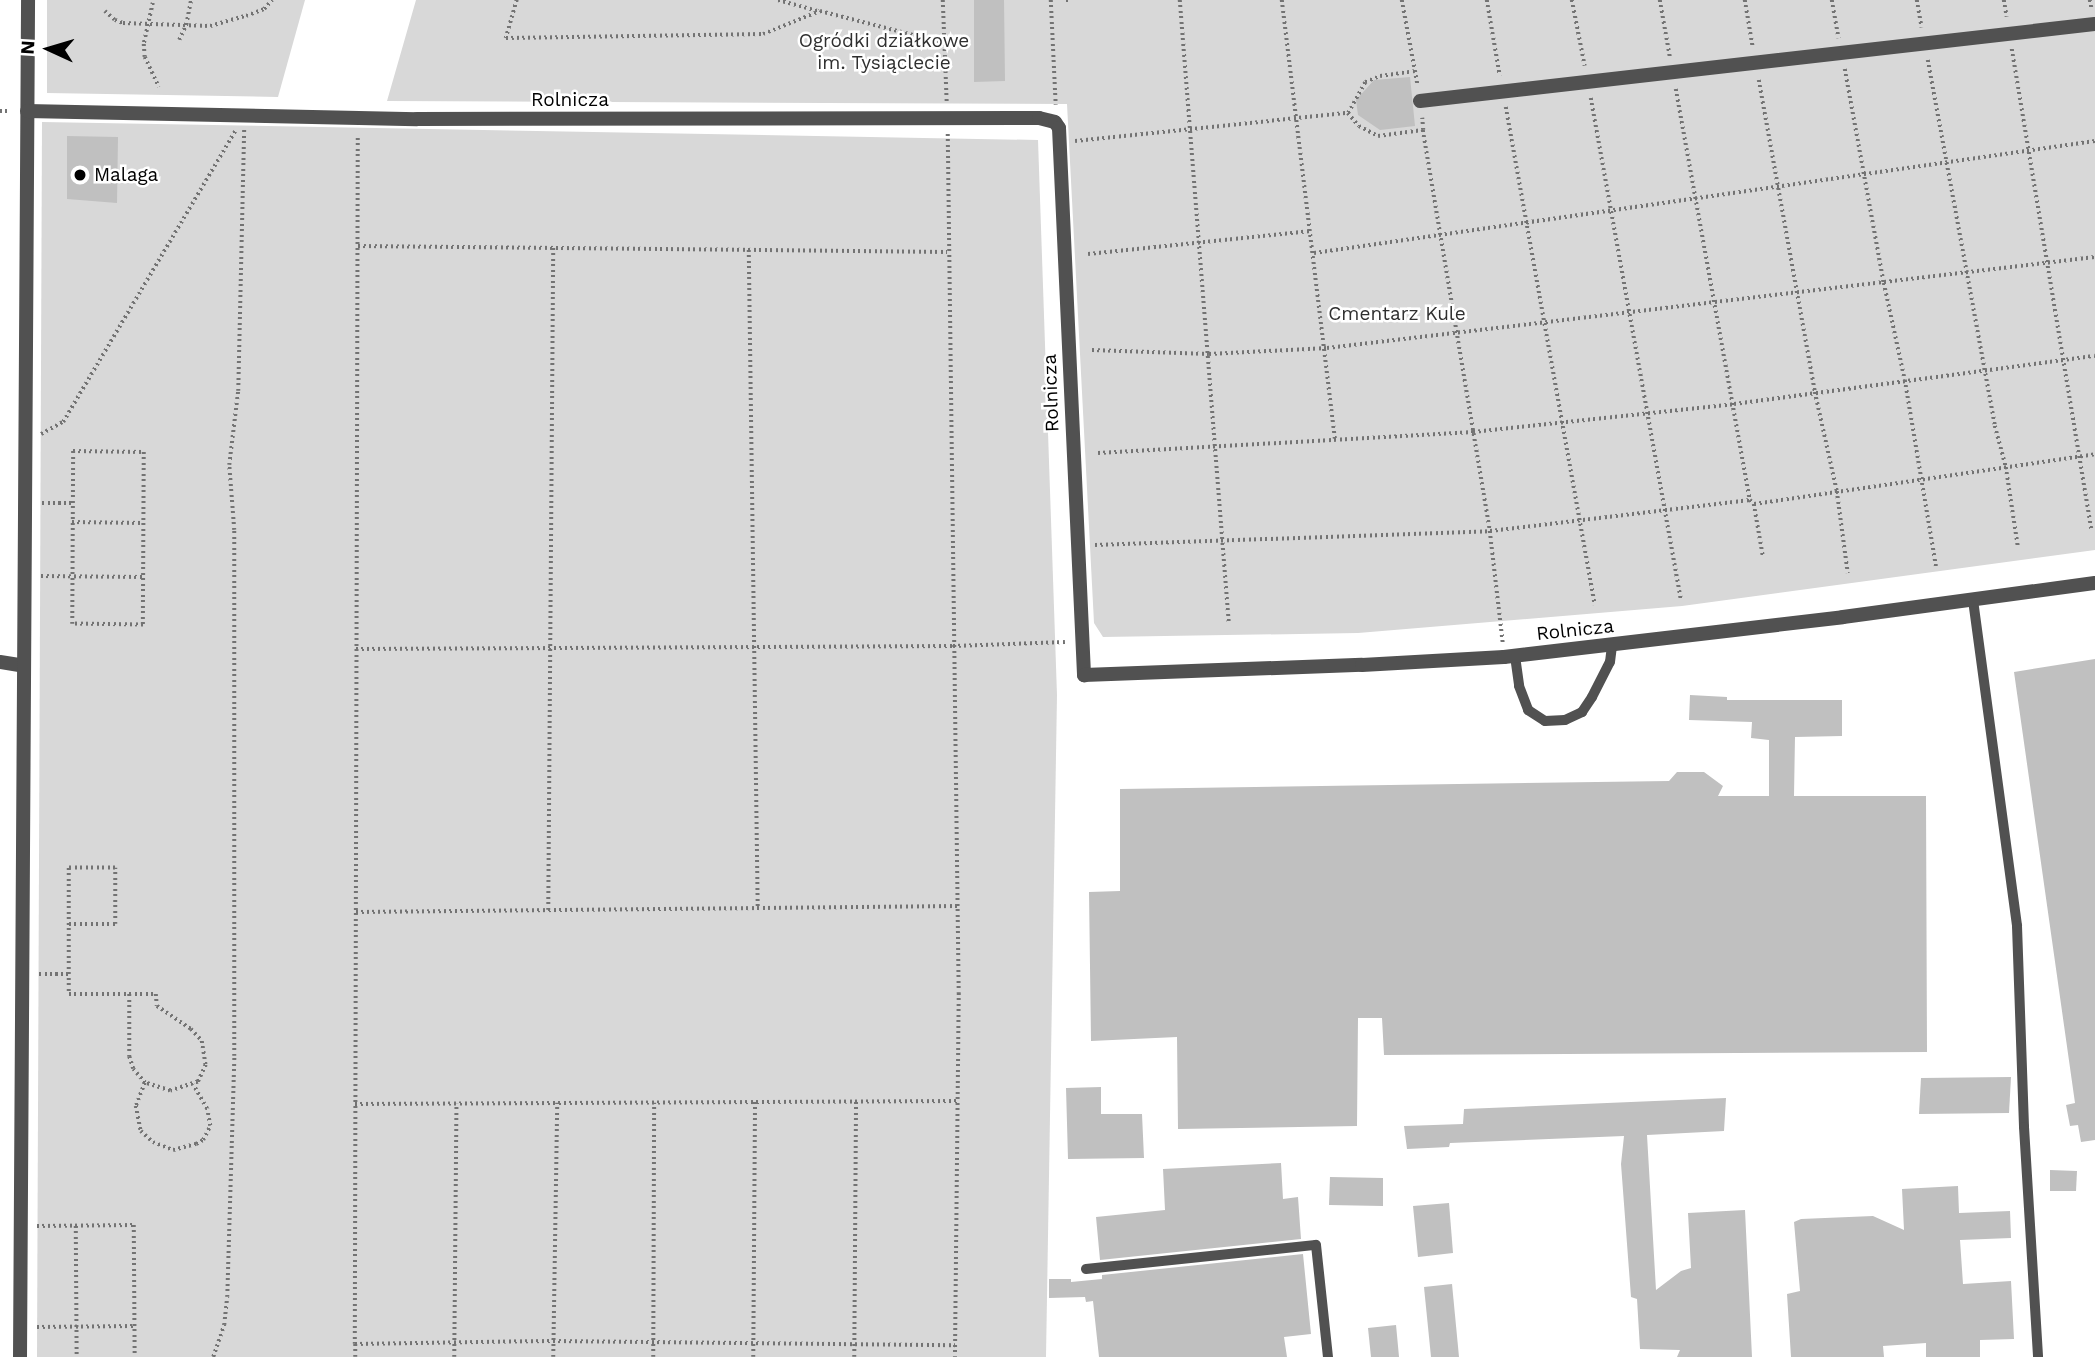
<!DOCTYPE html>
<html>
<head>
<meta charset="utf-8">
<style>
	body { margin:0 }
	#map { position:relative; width:2095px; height:1357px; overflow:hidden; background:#fff; font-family:"Work Sans",sans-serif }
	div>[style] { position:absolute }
	.green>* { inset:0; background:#d8d8d8 }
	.building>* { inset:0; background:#c0c0c0 }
	.path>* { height:3.5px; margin-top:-1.75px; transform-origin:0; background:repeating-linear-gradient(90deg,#737373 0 2px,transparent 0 5.5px) }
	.service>* { height:10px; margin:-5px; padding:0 5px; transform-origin:5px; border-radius:5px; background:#515151 }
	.pedestrian>* { height:14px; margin:-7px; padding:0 7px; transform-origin:7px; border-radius:7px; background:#515151 }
	.minor>* { height:14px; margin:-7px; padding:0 7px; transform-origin:7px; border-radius:7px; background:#515151 }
	.dots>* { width:19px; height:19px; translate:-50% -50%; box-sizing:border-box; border:4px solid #fff; border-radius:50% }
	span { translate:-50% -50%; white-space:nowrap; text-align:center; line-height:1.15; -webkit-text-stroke:5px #fff; paint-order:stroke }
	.park-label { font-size:19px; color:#2f2f2f }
	.street-label { font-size:19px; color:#000 }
	.poi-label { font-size:19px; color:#000 }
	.left { translate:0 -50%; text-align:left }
	.north { position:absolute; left:14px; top:14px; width:70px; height:70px; -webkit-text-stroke:5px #fff; paint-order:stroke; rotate:274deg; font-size:19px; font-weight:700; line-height:28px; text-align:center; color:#000 }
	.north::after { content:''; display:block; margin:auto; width:24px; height:32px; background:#000; clip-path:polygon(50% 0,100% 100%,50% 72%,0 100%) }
</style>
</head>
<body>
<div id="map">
	<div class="green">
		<i style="clip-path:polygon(47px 0,305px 0,278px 97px,47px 93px)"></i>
		<i style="clip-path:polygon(416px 0,2095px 0,2095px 550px,1682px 606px,1358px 633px,1103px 637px,1094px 623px,1067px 104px,387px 101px)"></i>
		<i style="clip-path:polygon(42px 122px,1038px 140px,1057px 695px,1046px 1357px,37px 1357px)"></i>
	</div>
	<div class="building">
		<i style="clip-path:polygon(974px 0,1004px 0,1005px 81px,974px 82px)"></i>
		<i style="clip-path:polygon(1410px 77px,1415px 126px,1380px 130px,1358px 115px,1356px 100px,1374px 80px)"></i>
		<i style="clip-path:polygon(67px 136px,118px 137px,117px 203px,67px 199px)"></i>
		<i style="clip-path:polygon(2095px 659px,2095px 1140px,2081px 1142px,2078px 1125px,2070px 1126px,2066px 1105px,2075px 1103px,2014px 672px)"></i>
		<i style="clip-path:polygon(1690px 695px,1727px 697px,1727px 700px,1842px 700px,1842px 736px,1795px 737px,1794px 796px,1926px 796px,1927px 1052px,1384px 1055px,1382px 1018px,1358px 1018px,1357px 1126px,1178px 1129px,1177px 1037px,1091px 1041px,1089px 892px,1120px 891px,1120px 789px,1669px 781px,1677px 772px,1704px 772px,1723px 786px,1718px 796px,1769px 796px,1769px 740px,1751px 738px,1752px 722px,1689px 720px)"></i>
		<i style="clip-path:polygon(2011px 1077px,2009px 1113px,1919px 1114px,1921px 1078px)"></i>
		<i style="clip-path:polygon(1101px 1087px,1101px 1114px,1142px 1114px,1144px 1158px,1068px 1159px,1066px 1088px)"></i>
		<i style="clip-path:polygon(1726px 1098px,1724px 1131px,1647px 1135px,1656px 1290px,1681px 1271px,1691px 1268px,1688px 1213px,1745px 1210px,1752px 1357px,1677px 1357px,1680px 1350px,1640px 1349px,1637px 1299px,1631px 1297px,1621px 1164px,1624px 1136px,1450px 1143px,1449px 1147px,1407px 1149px,1404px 1126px,1463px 1124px,1464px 1109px)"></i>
		<i style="clip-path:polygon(1281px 1163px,1283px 1199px,1298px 1197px,1301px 1239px,1100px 1260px,1096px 1217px,1165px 1210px,1163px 1169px)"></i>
		<i style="clip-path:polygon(2050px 1170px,2077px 1171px,2076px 1191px,2050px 1191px)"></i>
		<i style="clip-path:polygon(1330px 1177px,1383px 1178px,1383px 1206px,1329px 1205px)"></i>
		<i style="clip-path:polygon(1958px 1186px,1959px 1213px,2010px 1211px,2011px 1238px,1960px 1240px,1963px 1284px,2011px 1281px,2014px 1339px,1980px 1340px,1980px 1357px,1926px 1357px,1926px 1343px,1883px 1346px,1884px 1357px,1791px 1357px,1787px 1294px,1800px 1291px,1794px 1222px,1801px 1219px,1873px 1216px,1904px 1230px,1902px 1189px)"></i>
		<i style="clip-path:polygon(1449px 1203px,1453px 1253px,1418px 1257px,1413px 1206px)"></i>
		<i style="clip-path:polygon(1303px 1254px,1311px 1334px,1284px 1337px,1287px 1357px,1099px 1357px,1093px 1301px,1086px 1302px,1085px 1297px,1049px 1298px,1049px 1279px,1071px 1279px,1071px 1282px,1102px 1279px,1102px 1275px)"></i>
		<i style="clip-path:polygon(1452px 1284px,1459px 1357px,1431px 1357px,1424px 1287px)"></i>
		<i style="clip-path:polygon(1396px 1325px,1399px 1357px,1371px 1357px,1368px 1328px)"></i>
	</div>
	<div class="path">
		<i style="left:517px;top:0;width:40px;rotate:106deg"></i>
		<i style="left:506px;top:38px;width:257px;rotate:-0.9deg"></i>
		<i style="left:763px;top:34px;width:61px;rotate:-22deg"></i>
		<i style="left:820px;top:11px;width:129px;rotate:14.4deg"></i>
		<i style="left:778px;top:0;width:41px;rotate:15.4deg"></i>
		<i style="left:943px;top:0;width:102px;rotate:87.8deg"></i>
		<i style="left:1051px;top:0;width:105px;rotate:87.3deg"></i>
		<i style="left:1066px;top:0;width:2px"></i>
		<i style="left:1180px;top:0;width:625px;rotate:85.5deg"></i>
		<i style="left:1282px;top:0;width:442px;rotate:83.1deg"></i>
		<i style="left:1402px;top:0;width:87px;rotate:79.5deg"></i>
		<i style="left:1487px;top:0;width:77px;rotate:80.3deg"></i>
		<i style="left:1572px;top:0;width:67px;rotate:78.9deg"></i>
		<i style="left:1660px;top:0;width:58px;rotate:80deg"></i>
		<i style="left:1745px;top:0;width:49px;rotate:80.5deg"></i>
		<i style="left:1832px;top:0;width:39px;rotate:80deg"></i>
		<i style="left:1917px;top:0;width:28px;rotate:80deg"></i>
		<i style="left:2004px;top:0;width:17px;rotate:80deg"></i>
		<i style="left:2090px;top:0;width:10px;rotate:79deg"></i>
		<i style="left:153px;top:3px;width:42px;rotate:102.4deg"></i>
		<i style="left:144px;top:44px;width:13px;rotate:86deg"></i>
		<i style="left:145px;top:57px;width:33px;rotate:65deg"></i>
		<i style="left:105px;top:11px;width:13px;rotate:42deg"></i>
		<i style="left:115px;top:20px;width:9px;rotate:21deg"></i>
		<i style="left:123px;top:23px;width:87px;rotate:2deg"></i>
		<i style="left:210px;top:26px;width:37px;rotate:-16deg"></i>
		<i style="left:246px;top:16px;width:19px;rotate:-21deg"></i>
		<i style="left:264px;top:9px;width:12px;rotate:-48deg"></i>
		<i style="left:179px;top:40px;width:17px;rotate:-65deg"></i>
		<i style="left:186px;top:25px;width:25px;rotate:-79deg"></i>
		<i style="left:2012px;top:49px;width:488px;rotate:80.6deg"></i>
		<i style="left:1928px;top:60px;width:372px;rotate:79.6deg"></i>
		<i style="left:1995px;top:426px;width:42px;rotate:75deg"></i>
		<i style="left:2006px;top:467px;width:80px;rotate:81.4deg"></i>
		<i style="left:1845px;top:69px;width:218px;rotate:79.7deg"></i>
		<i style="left:1884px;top:283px;width:99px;rotate:77.8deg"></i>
		<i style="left:1905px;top:380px;width:189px;rotate:80.5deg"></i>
		<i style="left:1759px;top:80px;width:317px;rotate:79.8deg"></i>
		<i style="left:1815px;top:392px;width:101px;rotate:77.5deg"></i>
		<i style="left:1837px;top:491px;width:83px;rotate:82.4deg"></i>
		<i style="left:1676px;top:89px;width:418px;rotate:79.8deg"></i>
		<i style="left:1591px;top:98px;width:509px;rotate:79.82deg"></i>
		<i style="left:1506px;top:107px;width:506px;rotate:79.87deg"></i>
		<i style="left:0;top:111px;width:11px"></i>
		<i style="left:1348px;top:113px;width:17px;rotate:50deg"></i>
		<i style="left:1359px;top:126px;width:21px;rotate:28deg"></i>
		<i style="left:1378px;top:136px;width:45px;rotate:-7.6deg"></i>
		<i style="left:1423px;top:130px;width:12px;rotate:-95deg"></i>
		<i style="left:1348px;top:113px;width:35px;rotate:-61deg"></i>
		<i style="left:1365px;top:82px;width:16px;rotate:-22deg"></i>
		<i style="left:1380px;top:76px;width:35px;rotate:-8deg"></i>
		<i style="left:1423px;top:130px;width:407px;rotate:80.5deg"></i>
		<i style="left:1490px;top:531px;width:113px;rotate:83.4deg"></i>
		<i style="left:948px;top:134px;width:859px;rotate:89.27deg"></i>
		<i style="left:959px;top:993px;width:364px;rotate:90.6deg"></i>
		<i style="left:358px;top:138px;width:1206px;rotate:90.14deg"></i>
		<i style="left:355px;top:1344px;width:198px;rotate:-0.9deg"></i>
		<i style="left:553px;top:1341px;width:402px;rotate:0.6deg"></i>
		<i style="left:1075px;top:141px;width:274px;rotate:-5.9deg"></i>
		<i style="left:358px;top:246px;width:589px;rotate:0.58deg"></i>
		<i style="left:749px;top:250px;width:658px;rotate:89.22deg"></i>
		<i style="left:1314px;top:253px;width:789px;rotate:-8.16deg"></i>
		<i style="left:1088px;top:254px;width:224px;rotate:-5.9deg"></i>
		<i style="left:1092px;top:350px;width:117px;rotate:2deg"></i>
		<i style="left:1209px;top:354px;width:118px;rotate:-2.9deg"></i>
		<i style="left:1327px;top:348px;width:773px;rotate:-6.76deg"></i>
		<i style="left:41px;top:434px;width:25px;rotate:-29deg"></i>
		<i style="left:63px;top:422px;width:338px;rotate:-59.4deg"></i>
		<i style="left:73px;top:451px;width:71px;rotate:0.8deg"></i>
		<i style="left:144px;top:452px;width:173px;rotate:90.3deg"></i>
		<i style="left:143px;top:625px;width:71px;rotate:-179.2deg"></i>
		<i style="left:72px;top:624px;width:173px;rotate:-89.7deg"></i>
		<i style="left:1098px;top:453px;width:376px;rotate:-3.2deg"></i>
		<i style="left:1473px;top:432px;width:262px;rotate:-6.1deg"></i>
		<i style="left:1734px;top:404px;width:364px;rotate:-7.6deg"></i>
		<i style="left:42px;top:503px;width:30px"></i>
		<i style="left:1754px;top:504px;width:53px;rotate:80.2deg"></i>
		<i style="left:72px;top:522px;width:71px;rotate:0.8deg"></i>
		<i style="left:1095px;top:545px;width:395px;rotate:-2deg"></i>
		<i style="left:1490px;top:531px;width:262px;rotate:-6.8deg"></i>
		<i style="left:1750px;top:500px;width:6px;rotate:45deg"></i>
		<i style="left:1754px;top:504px;width:345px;rotate:-8.3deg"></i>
		<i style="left:41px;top:576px;width:102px;rotate:0.6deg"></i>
		<i style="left:356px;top:649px;width:597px;rotate:-0.29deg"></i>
		<i style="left:953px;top:646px;width:112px;rotate:-2deg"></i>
		<i style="left:548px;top:910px;width:662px;rotate:-89.57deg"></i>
		<i style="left:356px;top:912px;width:601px;rotate:-0.57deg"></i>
		<i style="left:69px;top:924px;width:46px"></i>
		<i style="left:115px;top:924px;width:56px;rotate:-90deg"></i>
		<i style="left:115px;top:868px;width:46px;rotate:180deg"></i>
		<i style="left:69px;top:868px;width:126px;rotate:90deg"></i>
		<i style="left:69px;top:994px;width:87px"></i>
		<i style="left:156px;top:994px;width:12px;rotate:85deg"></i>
		<i style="left:157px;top:1006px;width:41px;rotate:34.1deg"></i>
		<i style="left:191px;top:1029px;width:16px;rotate:47deg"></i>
		<i style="left:202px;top:1041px;width:24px;rotate:81deg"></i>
		<i style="left:206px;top:1065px;width:19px;rotate:115deg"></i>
		<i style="left:198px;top:1082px;width:29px;rotate:162deg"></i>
		<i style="left:170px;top:1091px;width:26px;rotate:-162deg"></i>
		<i style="left:145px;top:1083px;width:18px;rotate:-131deg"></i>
		<i style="left:133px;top:1069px;width:13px;rotate:-108deg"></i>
		<i style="left:129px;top:1057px;width:63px;rotate:-90deg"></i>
		<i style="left:39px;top:974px;width:30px"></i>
		<i style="left:145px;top:1083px;width:25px;rotate:111deg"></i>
		<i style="left:136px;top:1106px;width:25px;rotate:79deg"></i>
		<i style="left:141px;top:1131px;width:16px;rotate:43deg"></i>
		<i style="left:153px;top:1142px;width:22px;rotate:22deg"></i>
		<i style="left:173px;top:1150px;width:24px;rotate:-15deg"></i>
		<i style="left:196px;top:1144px;width:8px;rotate:-30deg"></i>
		<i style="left:203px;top:1140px;width:16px;rotate:-63deg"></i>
		<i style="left:210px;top:1126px;width:17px;rotate:-100deg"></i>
		<i style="left:207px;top:1109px;width:28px;rotate:-120deg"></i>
		<i style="left:355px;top:1104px;width:603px;rotate:-0.29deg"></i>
		<i style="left:37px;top:1226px;width:97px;rotate:-0.6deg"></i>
		<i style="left:134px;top:1225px;width:132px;rotate:89.6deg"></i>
		<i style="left:76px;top:1226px;width:131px;rotate:89.6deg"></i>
		<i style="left:37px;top:1327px;width:97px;rotate:-0.6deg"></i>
		<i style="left:213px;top:1357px;width:34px;rotate:-71deg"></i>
		<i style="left:224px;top:1325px;width:28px;rotate:-84deg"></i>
		<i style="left:227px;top:1297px;width:241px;rotate:-88.3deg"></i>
		<i style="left:234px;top:1056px;width:526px;rotate:-90deg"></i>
		<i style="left:234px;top:530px;width:65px;rotate:-94.4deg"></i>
		<i style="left:229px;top:465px;width:75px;rotate:-83.1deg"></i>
		<i style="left:238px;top:391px;width:261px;rotate:-88.7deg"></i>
		<i style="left:355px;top:1357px;width:13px;rotate:-90deg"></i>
		<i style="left:454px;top:1357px;width:253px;rotate:-89.5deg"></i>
		<i style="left:553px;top:1357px;width:254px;rotate:-89.1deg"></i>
		<i style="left:653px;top:1357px;width:254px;rotate:-89.8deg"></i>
		<i style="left:753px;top:1357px;width:255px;rotate:-89.6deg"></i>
		<i style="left:854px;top:1357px;width:256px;rotate:-89.6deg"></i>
	</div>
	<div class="service">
		<i style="left:1973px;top:600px;width:329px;rotate:82.3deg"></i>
		<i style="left:2017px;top:926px;width:201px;rotate:88deg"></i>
		<i style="left:2024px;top:1127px;width:230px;rotate:86.5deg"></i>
		<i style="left:1515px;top:656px;width:30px;rotate:82deg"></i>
		<i style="left:1519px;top:686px;width:26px;rotate:69deg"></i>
		<i style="left:1528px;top:710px;width:20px;rotate:33deg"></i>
		<i style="left:1545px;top:721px;width:20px;rotate:-3deg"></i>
		<i style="left:1565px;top:720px;width:19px;rotate:-25deg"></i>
		<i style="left:1582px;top:712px;width:18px;rotate:-56deg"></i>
		<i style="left:1592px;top:697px;width:39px;rotate:-63deg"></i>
		<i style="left:1610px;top:662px;width:17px;rotate:-83deg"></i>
		<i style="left:1086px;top:1269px;width:231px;rotate:-6deg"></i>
		<i style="left:1316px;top:1245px;width:113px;rotate:83.9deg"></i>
	</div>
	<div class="pedestrian">
		<i style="left:1420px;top:101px;width:679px;rotate:-6.51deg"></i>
		<i style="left:0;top:662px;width:24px;rotate:9deg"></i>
		<i style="left:20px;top:1357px;width:1357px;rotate:-89.66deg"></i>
	</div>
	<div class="minor">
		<i style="left:27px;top:111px;width:390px;rotate:1.2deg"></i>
		<i style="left:417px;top:119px;width:622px;rotate:-0.09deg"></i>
		<i style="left:1039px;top:118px;width:16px;rotate:14deg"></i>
		<i style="left:1055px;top:122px;width:7px;rotate:56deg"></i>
		<i style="left:1059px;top:128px;width:548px;rotate:87.38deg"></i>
		<i style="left:1084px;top:675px;width:278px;rotate:-2.1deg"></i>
		<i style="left:1362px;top:665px;width:142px;rotate:-3.2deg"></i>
		<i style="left:1504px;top:657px;width:341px;rotate:-6.7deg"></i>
		<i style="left:1843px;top:617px;width:254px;rotate:-7.7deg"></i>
	</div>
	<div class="dots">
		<i style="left:80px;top:175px;background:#000"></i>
	</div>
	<div class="park-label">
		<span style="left:884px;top:52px">Ogródki działkowe<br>im. Tysiąclecie</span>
		<span style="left:1397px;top:314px">Cmentarz Kule</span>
	</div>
	<div class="street-label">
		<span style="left:570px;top:100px">Rolnicza</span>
		<span style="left:1051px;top:393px;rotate:-92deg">Rolnicza</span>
		<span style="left:1575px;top:630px;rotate:-6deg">Rolnicza</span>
	</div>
	<div class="poi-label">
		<span class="left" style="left:94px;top:175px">Malaga</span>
	</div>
	<div class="north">N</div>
</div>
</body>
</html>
